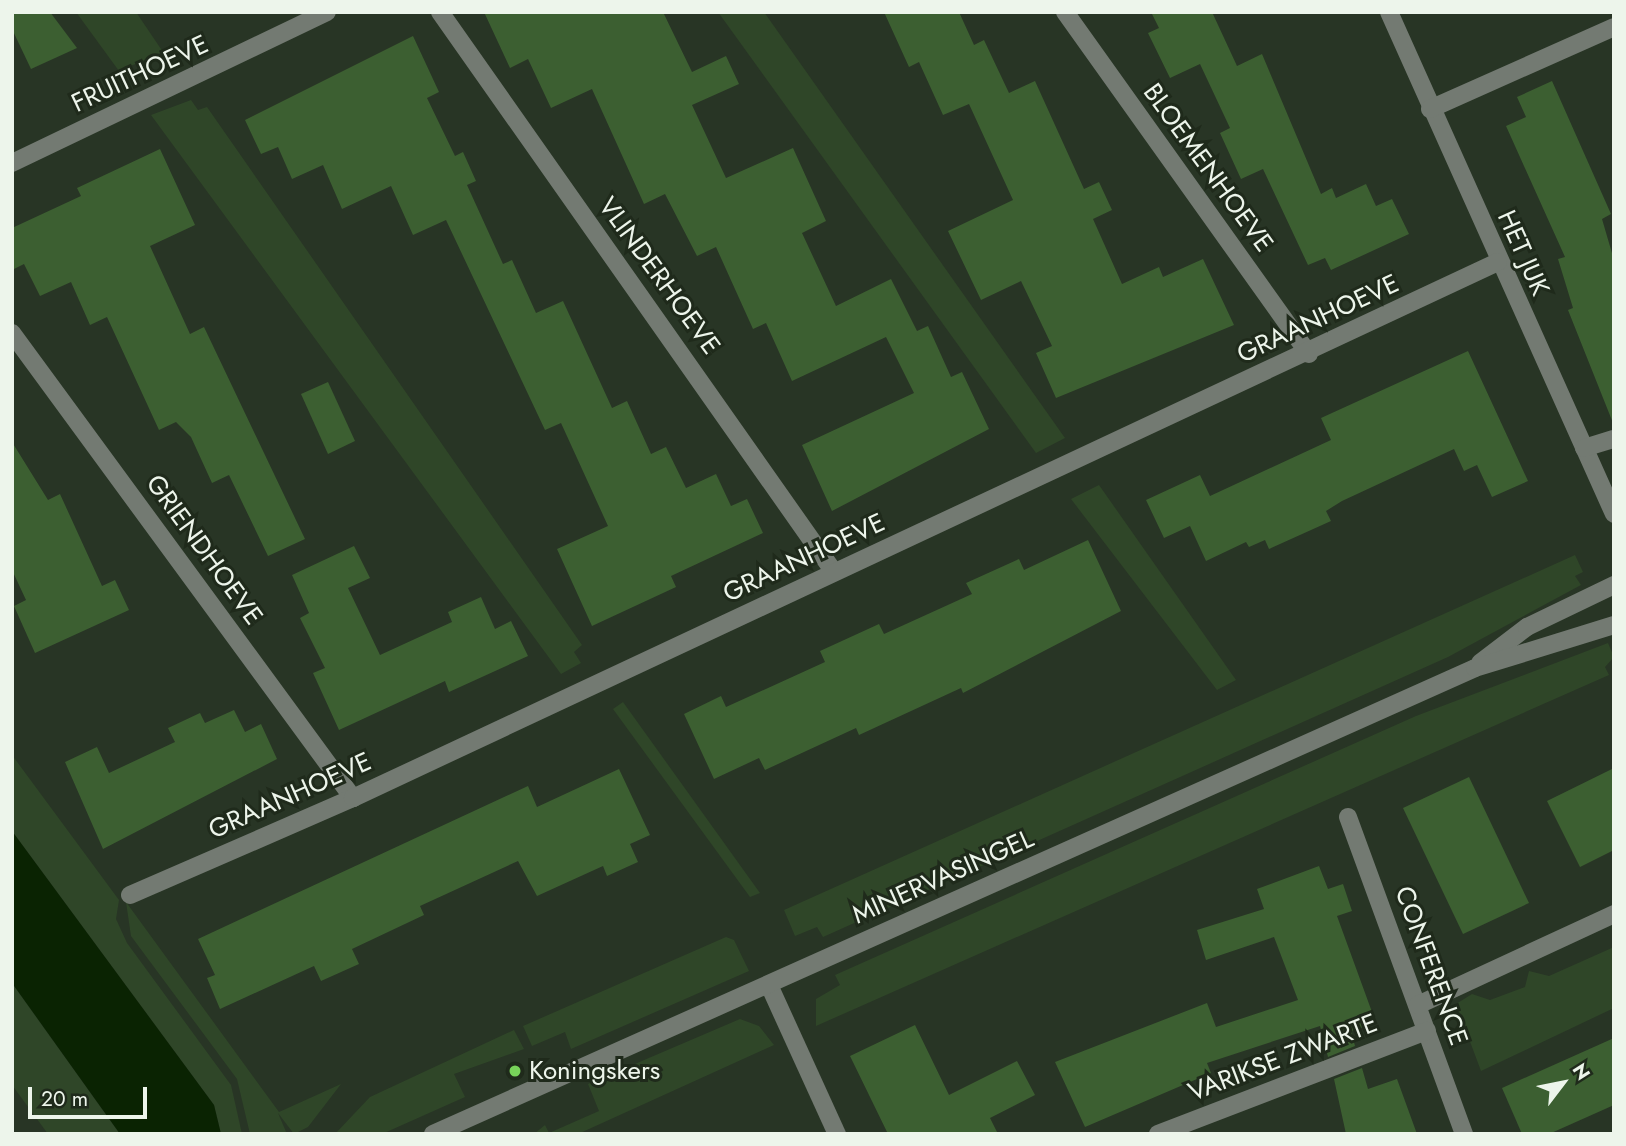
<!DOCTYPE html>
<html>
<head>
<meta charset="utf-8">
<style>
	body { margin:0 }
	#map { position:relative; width:1626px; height:1146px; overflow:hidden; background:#283525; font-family:Jost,sans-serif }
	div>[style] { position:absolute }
	.green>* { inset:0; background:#2f4628 }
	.water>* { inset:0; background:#0a2302 }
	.building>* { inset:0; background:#3c5f31 }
	.minor>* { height:18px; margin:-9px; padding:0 9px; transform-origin:9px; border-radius:9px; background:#737a72 }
	.dots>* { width:19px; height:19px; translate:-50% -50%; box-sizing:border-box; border:4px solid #1f2a1b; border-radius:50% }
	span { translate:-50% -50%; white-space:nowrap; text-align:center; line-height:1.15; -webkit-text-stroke:6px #1f2a1b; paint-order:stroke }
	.street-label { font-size:26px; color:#edf5eb }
	.poi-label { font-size:26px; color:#edf5eb }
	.left { translate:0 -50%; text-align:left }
	.frame { position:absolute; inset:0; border:14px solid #edf5eb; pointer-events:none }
	.north { position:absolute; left:1528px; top:1048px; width:70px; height:70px; -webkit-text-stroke:5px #1f2a1b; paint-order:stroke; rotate:58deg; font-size:19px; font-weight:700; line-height:28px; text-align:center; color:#edf5eb }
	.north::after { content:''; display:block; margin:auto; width:24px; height:32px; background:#edf5eb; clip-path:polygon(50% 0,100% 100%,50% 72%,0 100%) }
	.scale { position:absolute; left:28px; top:1087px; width:119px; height:32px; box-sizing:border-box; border:4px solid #edf5eb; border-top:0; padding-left:9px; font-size:21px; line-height:24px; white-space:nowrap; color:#edf5eb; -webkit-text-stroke:5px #1f2a1b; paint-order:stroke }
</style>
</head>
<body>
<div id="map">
	<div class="green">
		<i style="clip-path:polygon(76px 12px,136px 12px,163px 52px,119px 71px)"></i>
		<i style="clip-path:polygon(718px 12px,764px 12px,1065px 438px,1036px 453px)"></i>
		<i style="clip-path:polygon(191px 100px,198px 110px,207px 107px,582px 645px,574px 652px,581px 663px,561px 674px,151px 115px)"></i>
		<i style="clip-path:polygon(1099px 485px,1236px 680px,1217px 690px,1071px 499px)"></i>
		<i style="clip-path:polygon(1575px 555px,1583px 572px,1575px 576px,1581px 585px,1448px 657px,823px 937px,817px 927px,795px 936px,784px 910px)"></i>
		<i style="clip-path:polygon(1608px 643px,1614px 657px,1605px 667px,1609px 675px,816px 1026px,816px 999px,840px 985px,835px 975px,1416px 716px)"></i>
		<i style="clip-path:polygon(623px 702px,760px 893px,750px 897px,613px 709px)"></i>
		<i style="clip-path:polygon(12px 755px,119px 900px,116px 919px,127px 943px,231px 1085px,242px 1134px,221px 1134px,214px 1105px,12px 831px)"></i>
		<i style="clip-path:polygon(126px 902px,279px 1112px,341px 1084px,308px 1127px,294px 1134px,278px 1113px,287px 1134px,250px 1134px,237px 1079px,131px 936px)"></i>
		<i style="clip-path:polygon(726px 937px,734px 940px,749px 971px,571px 1049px,565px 1032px,532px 1046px,523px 1026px)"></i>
		<i style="clip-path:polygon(1614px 947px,1614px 1008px,1481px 1071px,1456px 1004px,1472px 994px,1490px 1000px,1525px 987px,1529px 971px,1549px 976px)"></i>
		<i style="clip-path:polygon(12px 983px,120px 1134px,48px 1134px,12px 1085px)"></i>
		<i style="clip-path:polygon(740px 1019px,759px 1026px,774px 1045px,578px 1134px,534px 1134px,545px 1125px,549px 1133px,599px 1111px,588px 1084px)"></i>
		<i style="clip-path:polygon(514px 1030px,524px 1049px,454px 1074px,465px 1097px,382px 1134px,335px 1134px,370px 1097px)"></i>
	</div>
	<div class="water">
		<i style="clip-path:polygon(12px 831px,214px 1105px,221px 1134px,120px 1134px,12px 983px)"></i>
	</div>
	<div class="building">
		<i style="clip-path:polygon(12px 12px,50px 12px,77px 48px,31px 69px,12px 29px)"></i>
		<i style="clip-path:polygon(484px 12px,663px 12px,692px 72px,726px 56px,739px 84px,692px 105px,726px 178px,793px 148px,826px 221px,802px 233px,836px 306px,891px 279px,917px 331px,928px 326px,951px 377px,962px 372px,989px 429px,832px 511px,802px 445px,914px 393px,886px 337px,792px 381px,766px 323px,753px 329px,716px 247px,697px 256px,665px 194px,644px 204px,592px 89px,551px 108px,528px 59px,510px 68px)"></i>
		<i style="clip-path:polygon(884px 12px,959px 12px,974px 45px,984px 40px,1009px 93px,1035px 81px,1084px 189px,1099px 182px,1112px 210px,1093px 219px,1122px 284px,1159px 267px,1163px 277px,1203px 259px,1234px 325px,1056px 398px,1036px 353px,1052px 346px,1021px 281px,981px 300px,948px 231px,1013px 200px,969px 104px,943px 115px,919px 62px,909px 67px)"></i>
		<i style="clip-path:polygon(1151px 12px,1212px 12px,1237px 66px,1262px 54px,1321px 194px,1332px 188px,1336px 198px,1366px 184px,1376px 206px,1392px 199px,1409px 234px,1331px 270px,1325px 258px,1308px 265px,1263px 169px,1241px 179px,1220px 133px,1230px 128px,1200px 64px,1170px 78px,1148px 33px,1159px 28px)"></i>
		<i style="clip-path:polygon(413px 36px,439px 92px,427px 98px,455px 156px,463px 152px,476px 181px,467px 185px,503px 264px,512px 260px,536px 313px,563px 301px,612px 408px,627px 401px,651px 454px,666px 447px,686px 488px,716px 474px,731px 506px,747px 499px,763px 533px,671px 576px,676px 587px,592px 626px,557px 549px,608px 526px,561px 423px,545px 430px,446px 220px,413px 235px,391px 186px,342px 209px,323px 165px,292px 179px,278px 147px,261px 154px,245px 120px)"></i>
		<i style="clip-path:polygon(1552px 81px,1611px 214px,1602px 219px,1614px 260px,1613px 423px,1568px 310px,1573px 308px,1558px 259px,1565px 257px,1506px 126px,1526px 117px,1517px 97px)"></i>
		<i style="clip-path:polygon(160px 149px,195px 225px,150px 246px,190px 334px,204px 327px,305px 539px,268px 556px,229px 475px,212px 483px,191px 437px,176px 422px,159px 430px,107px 317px,90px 325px,71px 282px,40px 296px,24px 264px,12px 270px,12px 228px,81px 196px,77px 188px)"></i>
		<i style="clip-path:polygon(1468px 351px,1528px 481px,1492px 497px,1477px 465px,1464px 471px,1454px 449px,1342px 501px,1326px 511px,1331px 521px,1269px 549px,1265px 540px,1249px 547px,1246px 542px,1206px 561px,1190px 526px,1164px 538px,1146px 500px,1200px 475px,1210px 496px,1331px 440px,1321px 418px)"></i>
		<i style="clip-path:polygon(328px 382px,355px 441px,328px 454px,301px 394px)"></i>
		<i style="clip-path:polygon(12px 442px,48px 500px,60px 494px,102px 586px,115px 580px,129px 610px,35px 653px,14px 606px,26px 600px,12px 570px)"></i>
		<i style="clip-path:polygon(1088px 540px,1121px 611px,963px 693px,961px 688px,859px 735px,856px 728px,765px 770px,759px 758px,714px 779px,684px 714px,721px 696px,726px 707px,825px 662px,820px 651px,879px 624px,884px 634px,972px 594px,966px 583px,1019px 559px,1024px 570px)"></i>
		<i style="clip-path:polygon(354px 546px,370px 578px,348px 588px,380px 655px,452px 622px,448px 612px,481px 597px,495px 629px,511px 621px,528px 656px,449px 692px,445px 681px,339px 730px,313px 673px,325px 668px,300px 618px,309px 613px,292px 575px)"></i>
		<i style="clip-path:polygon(234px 710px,245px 732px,261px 724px,277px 759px,103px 849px,65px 762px,97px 747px,109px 773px,175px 742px,168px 728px,200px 713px,205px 723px)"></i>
		<i style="clip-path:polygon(1614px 768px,1614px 850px,1580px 867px,1547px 801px)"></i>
		<i style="clip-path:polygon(619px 769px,650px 835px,630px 844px,638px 862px,607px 876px,603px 866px,537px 896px,518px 861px,420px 906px,424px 915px,352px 949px,359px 964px,321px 981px,314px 966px,220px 1009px,207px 978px,215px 975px,198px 939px,528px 786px,537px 807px)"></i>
		<i style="clip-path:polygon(1469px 777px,1529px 903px,1463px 934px,1403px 808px)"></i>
		<i style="clip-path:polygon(1319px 866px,1328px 889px,1343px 884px,1352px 911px,1337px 916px,1376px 1023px,1351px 1031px,1355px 1046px,1328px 1057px,1320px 1026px,1207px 1063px,1211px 1073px,1085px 1127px,1055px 1062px,1207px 1003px,1216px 1027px,1298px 1000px,1274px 937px,1206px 960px,1197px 930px,1264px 909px,1257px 889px)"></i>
		<i style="clip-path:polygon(915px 1025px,949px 1095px,1017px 1061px,1035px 1095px,990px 1118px,998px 1134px,888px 1134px,850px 1056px)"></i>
		<i style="clip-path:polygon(1614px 1038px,1614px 1105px,1549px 1134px,1522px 1134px,1502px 1088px)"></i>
		<i style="clip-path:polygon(1362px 1068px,1368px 1089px,1397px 1079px,1417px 1134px,1346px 1134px,1334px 1079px)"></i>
	</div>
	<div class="minor">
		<i style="left:440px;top:12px;width:685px;rotate:54.87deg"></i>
		<i style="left:1065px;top:12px;width:420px;rotate:54.5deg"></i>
		<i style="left:1389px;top:12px;width:550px;rotate:65.86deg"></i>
		<i style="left:1430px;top:109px;width:201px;rotate:-24deg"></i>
		<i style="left:12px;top:163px;width:349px;rotate:-25.6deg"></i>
		<i style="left:12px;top:333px;width:577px;rotate:53.75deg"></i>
		<i style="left:1584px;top:448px;width:31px;rotate:-17deg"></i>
		<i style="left:1480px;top:663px;width:59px;rotate:-37.5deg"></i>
		<i style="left:1527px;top:627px;width:97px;rotate:-25.8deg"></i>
		<i style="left:1348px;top:817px;width:338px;rotate:69.9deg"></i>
		<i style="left:130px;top:895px;width:243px;rotate:-23.5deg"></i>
		<i style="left:353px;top:798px;width:1264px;rotate:-25.09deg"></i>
		<i style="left:769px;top:985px;width:164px;rotate:65.5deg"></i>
		<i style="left:1418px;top:1005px;width:216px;rotate:-24.9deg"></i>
		<i style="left:433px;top:1134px;width:1141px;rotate:-24.09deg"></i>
		<i style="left:1475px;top:668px;width:145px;rotate:-17.2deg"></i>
		<i style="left:1158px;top:1134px;width:288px;rotate:-21deg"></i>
	</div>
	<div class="dots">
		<i style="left:515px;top:1071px;background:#77d259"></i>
	</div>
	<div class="street-label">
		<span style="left:140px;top:74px;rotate:-25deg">FRUITHOEVE</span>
		<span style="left:1208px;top:168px;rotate:54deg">BLOEMENHOEVE</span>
		<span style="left:1523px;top:253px;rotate:66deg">HET JUK</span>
		<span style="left:659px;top:276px;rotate:54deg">VLINDERHOEVE</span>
		<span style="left:1318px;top:319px;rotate:-25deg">GRAANHOEVE</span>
		<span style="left:204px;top:550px;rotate:54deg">GRIENDHOEVE</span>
		<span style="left:804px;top:558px;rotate:-25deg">GRAANHOEVE</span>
		<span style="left:290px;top:796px;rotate:-24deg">GRAANHOEVE</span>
		<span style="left:943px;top:877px;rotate:-24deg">MINERVASINGEL</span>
		<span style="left:1431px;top:966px;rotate:70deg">CONFERENCE</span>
		<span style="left:1283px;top:1058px;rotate:-21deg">VARIKSE ZWARTE</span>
	</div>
	<div class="poi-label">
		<span class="left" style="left:529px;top:1071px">Koningskers</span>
	</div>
	<div class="frame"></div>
	<div class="north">N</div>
	<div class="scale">20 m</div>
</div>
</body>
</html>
